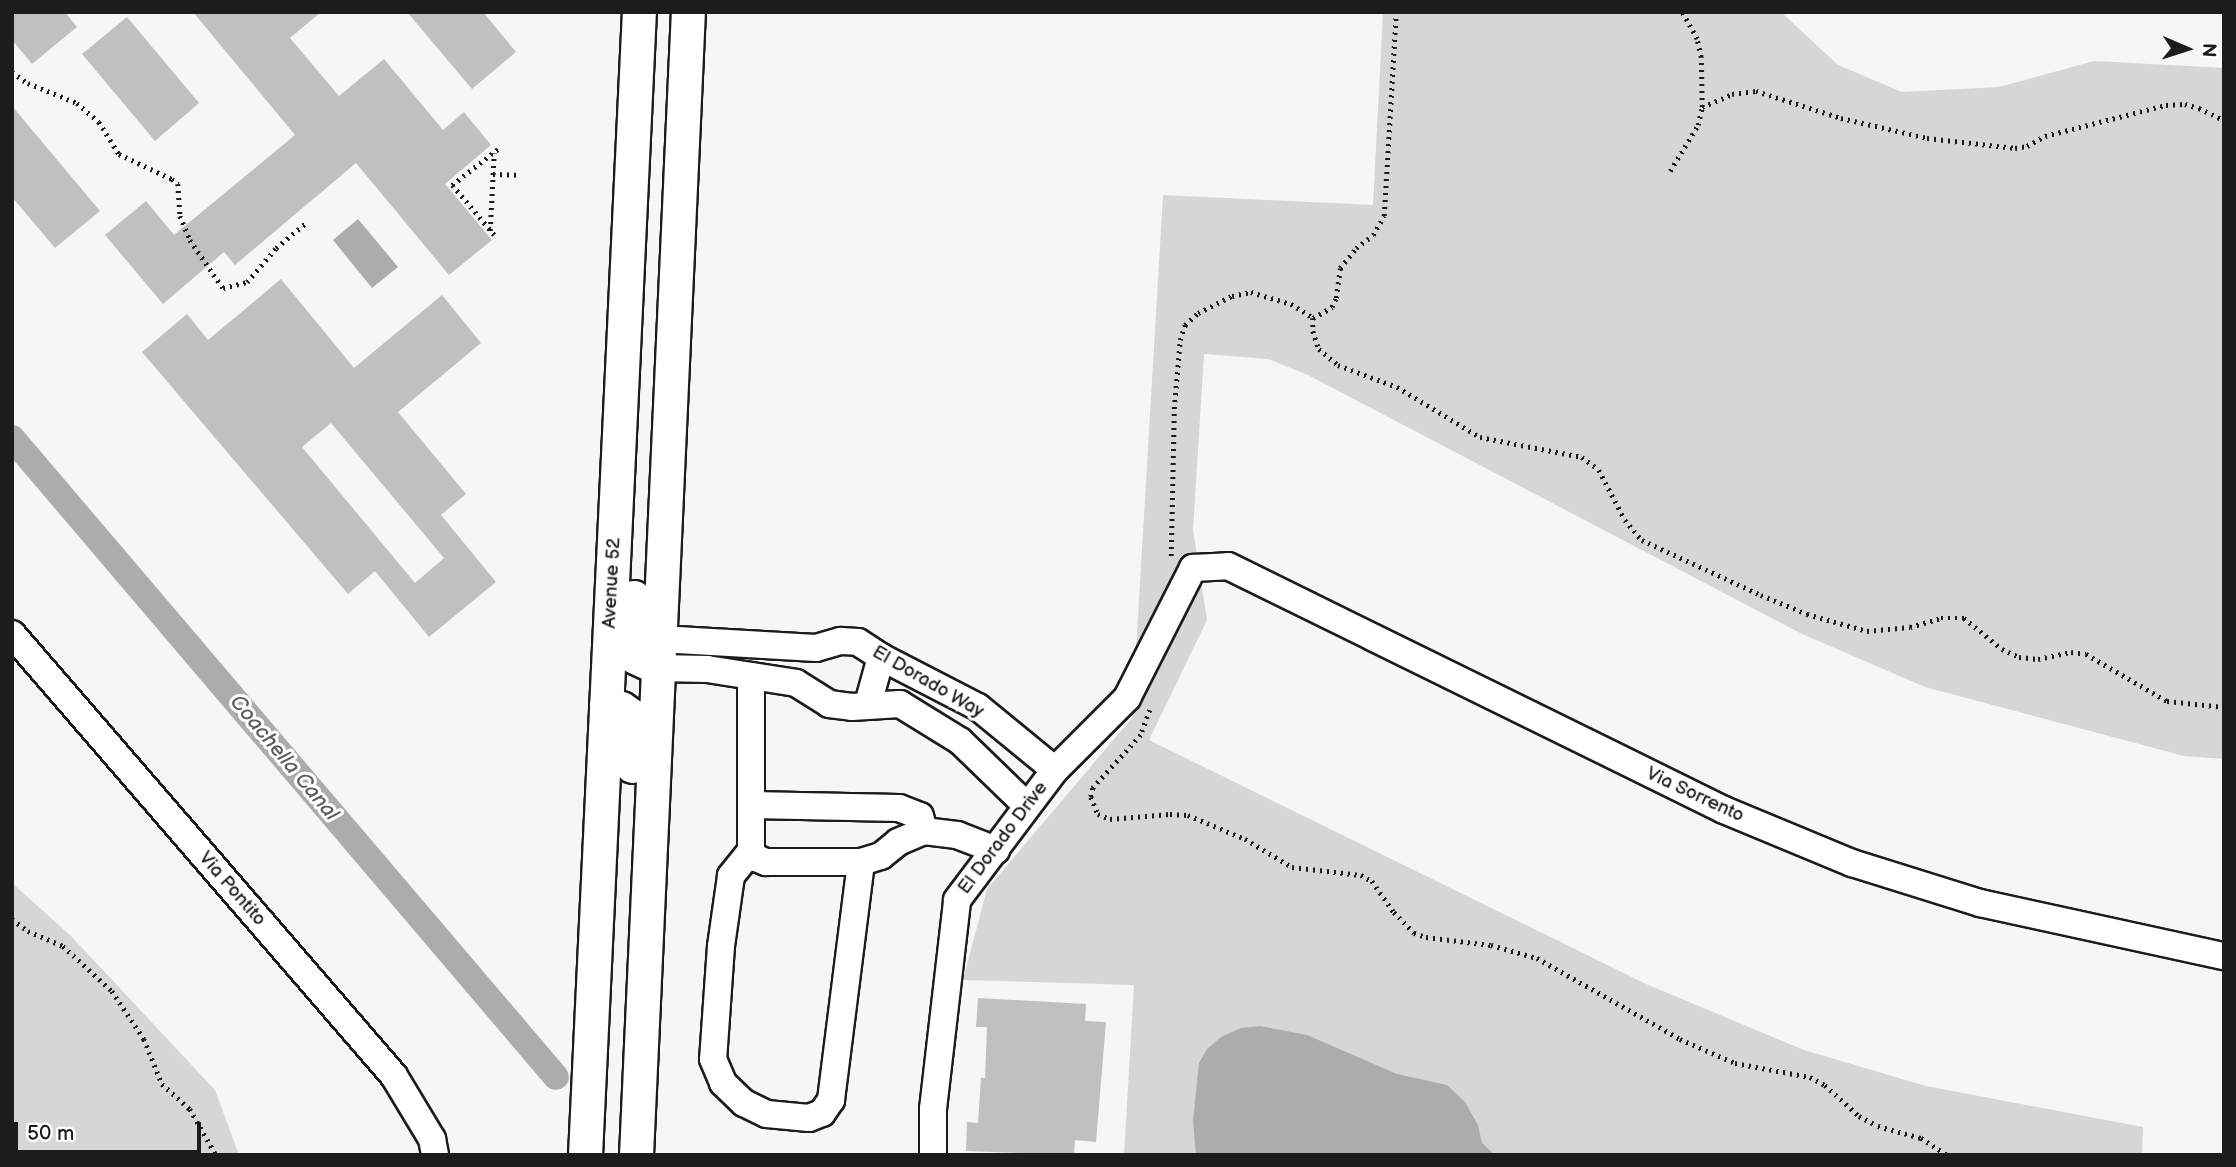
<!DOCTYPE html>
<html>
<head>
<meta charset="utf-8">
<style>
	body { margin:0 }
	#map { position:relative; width:2236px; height:1167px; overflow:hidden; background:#f6f6f6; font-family:"Balsamiq Sans",sans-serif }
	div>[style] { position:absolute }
	.green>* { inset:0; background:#d6d6d6 }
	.water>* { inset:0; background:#acacac }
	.canal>* { height:26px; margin:-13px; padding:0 13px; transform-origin:13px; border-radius:13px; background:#acacac }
	.building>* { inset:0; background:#c0c0c0 }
	.path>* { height:4.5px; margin-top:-2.25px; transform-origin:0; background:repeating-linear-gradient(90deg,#1c1c1c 0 2px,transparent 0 7px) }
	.roads { filter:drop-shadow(2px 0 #1c1c1c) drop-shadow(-2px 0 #1c1c1c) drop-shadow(0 2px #1c1c1c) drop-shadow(0 -2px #1c1c1c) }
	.minor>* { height:26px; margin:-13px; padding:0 13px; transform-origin:13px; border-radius:13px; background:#fff }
	.major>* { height:33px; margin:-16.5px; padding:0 16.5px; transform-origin:16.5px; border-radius:16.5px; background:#fff }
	span { translate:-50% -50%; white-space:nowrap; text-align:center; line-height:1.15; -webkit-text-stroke:6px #fff; paint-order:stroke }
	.street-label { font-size:19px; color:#1c1c1c }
	.water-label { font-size:21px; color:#5d5d5d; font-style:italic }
	.frame { position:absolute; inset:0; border:14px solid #1c1c1c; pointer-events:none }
	.north { position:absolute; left:2152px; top:14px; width:70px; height:70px; -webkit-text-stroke:5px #fff; paint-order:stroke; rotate:93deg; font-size:19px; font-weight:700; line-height:28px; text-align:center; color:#1c1c1c }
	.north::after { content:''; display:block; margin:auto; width:24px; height:32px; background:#1c1c1c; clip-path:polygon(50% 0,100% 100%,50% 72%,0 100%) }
	.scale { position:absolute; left:14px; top:1122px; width:187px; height:32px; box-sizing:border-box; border:4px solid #1c1c1c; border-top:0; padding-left:9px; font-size:21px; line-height:24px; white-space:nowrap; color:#1c1c1c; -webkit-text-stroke:5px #fff; paint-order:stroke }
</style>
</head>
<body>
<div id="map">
	<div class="green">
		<i style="clip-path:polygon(1383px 12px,1781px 12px,1838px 65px,1902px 92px,1999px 87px,2094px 61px,2224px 68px,2224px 759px,2184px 756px,1925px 687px,1802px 634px,1308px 375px,1268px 359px,1204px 354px,1193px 530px,1207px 620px,1149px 740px,1646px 984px,1804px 1050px,1926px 1086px,2143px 1127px,2142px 1155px,1124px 1155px,1134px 985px,963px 980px,987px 889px,1132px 718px,1163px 195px,1373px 205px)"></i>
		<i style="clip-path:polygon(12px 883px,71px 936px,215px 1090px,239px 1155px,12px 1155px)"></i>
	</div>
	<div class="water">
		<i style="clip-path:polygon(358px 219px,398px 267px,372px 288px,333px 240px)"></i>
		<i style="clip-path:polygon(1260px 1026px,1307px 1035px,1397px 1074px,1447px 1085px,1465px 1102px,1478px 1125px,1482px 1143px,1495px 1155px,1196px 1155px,1193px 1120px,1199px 1063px,1207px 1049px,1221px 1037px,1241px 1028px)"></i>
	</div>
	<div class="canal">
		<i style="left:12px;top:438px;width:839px;rotate:49.59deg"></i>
	</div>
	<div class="building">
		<i style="clip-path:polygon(12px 12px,65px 12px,77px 27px,32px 64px,12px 40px)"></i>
		<i style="clip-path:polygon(193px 12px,321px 12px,290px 38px,339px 96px,384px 59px,443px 130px,464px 112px,491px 145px,445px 184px,492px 240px,449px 275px,356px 163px,235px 265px,224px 252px,163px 304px,105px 235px,146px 201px,174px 235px,295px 135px)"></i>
		<i style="clip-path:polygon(407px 12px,483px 12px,516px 52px,472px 89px)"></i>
		<i style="clip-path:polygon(127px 17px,199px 103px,155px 141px,82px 54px)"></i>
		<i style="clip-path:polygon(12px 106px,100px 211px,55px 248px,12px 197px)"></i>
		<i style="clip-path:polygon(evenodd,281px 279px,354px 368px,442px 295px,481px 343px,398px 412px,466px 494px,441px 515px,496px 582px,429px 637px,375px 571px,348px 594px,142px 352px,187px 314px,208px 340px,281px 279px,331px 423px,444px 558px,415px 583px,302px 447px,331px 423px)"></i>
		<i style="clip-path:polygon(978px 998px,1086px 1004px,1085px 1021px,1106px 1022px,1096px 1142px,1075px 1140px,1074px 1155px,966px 1151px,967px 1122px,978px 1123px,981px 1078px,985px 1078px,987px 1027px,976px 1027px)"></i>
	</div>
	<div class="path">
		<i style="left:12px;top:72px;width:19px;rotate:35deg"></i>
		<i style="left:28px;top:83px;width:53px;rotate:22.2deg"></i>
		<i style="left:77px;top:103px;width:29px;rotate:41deg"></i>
		<i style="left:99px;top:122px;width:38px;rotate:58deg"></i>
		<i style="left:119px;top:154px;width:59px;rotate:25.3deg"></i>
		<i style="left:172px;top:179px;width:8px;rotate:40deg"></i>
		<i style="left:178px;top:184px;width:32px;rotate:86deg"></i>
		<i style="left:180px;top:216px;width:26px;rotate:67deg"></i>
		<i style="left:190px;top:240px;width:58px;rotate:55.5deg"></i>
		<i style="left:223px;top:288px;width:25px;rotate:-14deg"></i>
		<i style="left:247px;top:282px;width:45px;rotate:-49.5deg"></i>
		<i style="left:276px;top:248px;width:40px;rotate:-40deg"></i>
		<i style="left:1702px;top:107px;width:33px;rotate:-23deg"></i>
		<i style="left:1732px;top:94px;width:24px;rotate:-7deg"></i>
		<i style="left:1756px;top:91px;width:89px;rotate:17.6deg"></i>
		<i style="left:1841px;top:118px;width:88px;rotate:13.1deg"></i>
		<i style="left:1927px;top:138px;width:89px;rotate:6.5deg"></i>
		<i style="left:2015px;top:148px;width:12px;rotate:-9deg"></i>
		<i style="left:2027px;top:146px;width:21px;rotate:-29deg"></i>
		<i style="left:2045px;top:136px;width:125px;rotate:-14.4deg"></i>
		<i style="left:2166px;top:105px;width:19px;rotate:-3deg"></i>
		<i style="left:2185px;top:104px;width:15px;rotate:16deg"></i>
		<i style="left:2199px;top:108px;width:28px;rotate:26deg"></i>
		<i style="left:1670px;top:171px;width:54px;rotate:-58.7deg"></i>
		<i style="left:1698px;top:125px;width:18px;rotate:-77deg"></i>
		<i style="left:1702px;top:107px;width:50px;rotate:-91.1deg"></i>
		<i style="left:1701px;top:57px;width:18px;rotate:-103deg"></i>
		<i style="left:1697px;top:39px;width:31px;rotate:-119deg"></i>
		<i style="left:493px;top:174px;width:24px;rotate:2deg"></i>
		<i style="left:490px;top:231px;width:78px;rotate:-87.1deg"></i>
		<i style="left:494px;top:235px;width:65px;rotate:-130deg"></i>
		<i style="left:452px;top:185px;width:60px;rotate:-38.2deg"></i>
		<i style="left:1313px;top:318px;width:13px;rotate:90deg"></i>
		<i style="left:1313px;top:331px;width:19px;rotate:72deg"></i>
		<i style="left:1319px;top:349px;width:25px;rotate:40deg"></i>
		<i style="left:1338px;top:365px;width:63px;rotate:20.4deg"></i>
		<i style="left:1397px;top:387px;width:97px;rotate:31.1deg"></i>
		<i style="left:1480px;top:437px;width:104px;rotate:11.1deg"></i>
		<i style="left:1582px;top:457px;width:21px;rotate:37deg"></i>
		<i style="left:1599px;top:470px;width:56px;rotate:62.5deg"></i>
		<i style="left:1625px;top:520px;width:26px;rotate:50deg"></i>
		<i style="left:1642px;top:540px;width:131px;rotate:24.8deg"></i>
		<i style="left:1761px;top:595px;width:50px;rotate:22.4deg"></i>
		<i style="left:1807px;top:614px;width:62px;rotate:15.8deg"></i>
		<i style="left:1867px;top:631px;width:43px;rotate:-5.3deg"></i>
		<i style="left:1910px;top:627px;width:32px;rotate:-16deg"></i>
		<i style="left:1941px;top:618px;width:23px"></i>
		<i style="left:1964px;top:618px;width:49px;rotate:39.2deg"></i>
		<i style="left:2002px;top:649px;width:19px;rotate:25deg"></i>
		<i style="left:2019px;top:657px;width:19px;rotate:6deg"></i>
		<i style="left:2038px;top:659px;width:34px;rotate:-12deg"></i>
		<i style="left:2071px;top:652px;width:15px;rotate:8deg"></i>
		<i style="left:2086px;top:654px;width:94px;rotate:30.1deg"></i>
		<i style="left:2167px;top:701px;width:57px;rotate:6deg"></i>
		<i style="left:1171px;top:556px;width:147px;rotate:-88.8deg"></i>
		<i style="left:1174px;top:409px;width:69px;rotate:-85deg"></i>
		<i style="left:1180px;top:340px;width:16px;rotate:-72deg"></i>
		<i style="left:1185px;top:325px;width:18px;rotate:-43deg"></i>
		<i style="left:1198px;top:313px;width:38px;rotate:-27deg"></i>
		<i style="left:1232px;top:296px;width:19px;rotate:-12deg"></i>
		<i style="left:1251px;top:292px;width:42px;rotate:16.7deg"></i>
		<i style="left:1291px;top:304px;width:26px;rotate:32deg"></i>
		<i style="left:1313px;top:318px;width:22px;rotate:-30deg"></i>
		<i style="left:1332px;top:307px;width:10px;rotate:-66deg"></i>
		<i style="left:1336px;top:298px;width:30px;rotate:-82deg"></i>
		<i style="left:1340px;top:268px;width:26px;rotate:-51deg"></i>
		<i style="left:1356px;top:248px;width:21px;rotate:-37deg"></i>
		<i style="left:1373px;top:235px;width:22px;rotate:-60deg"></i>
		<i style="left:1384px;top:216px;width:204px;rotate:-86.6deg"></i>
		<i style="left:1150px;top:710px;width:27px;rotate:110deg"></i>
		<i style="left:1141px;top:735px;width:72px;rotate:132.2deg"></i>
		<i style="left:1093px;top:788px;width:9px;rotate:103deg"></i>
		<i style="left:1091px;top:797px;width:18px;rotate:68deg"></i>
		<i style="left:1098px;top:814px;width:13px;rotate:23deg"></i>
		<i style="left:1110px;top:819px;width:60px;rotate:-4.8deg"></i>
		<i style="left:1170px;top:814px;width:18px;rotate:3deg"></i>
		<i style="left:1188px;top:815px;width:62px;rotate:22.8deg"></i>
		<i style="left:1245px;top:839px;width:55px;rotate:30.8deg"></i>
		<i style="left:1292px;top:867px;width:69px;rotate:6.6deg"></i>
		<i style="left:1361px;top:875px;width:13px;rotate:29deg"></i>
		<i style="left:1372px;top:881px;width:38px;rotate:55deg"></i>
		<i style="left:1394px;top:912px;width:29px;rotate:46deg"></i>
		<i style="left:1414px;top:933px;width:13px;rotate:18deg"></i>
		<i style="left:1426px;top:937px;width:65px;rotate:7deg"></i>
		<i style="left:1491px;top:945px;width:48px;rotate:15.8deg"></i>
		<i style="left:1537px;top:958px;width:164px;rotate:29.5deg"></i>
		<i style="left:1680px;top:1039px;width:60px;rotate:23.6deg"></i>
		<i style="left:1735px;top:1063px;width:76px;rotate:10.6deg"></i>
		<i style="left:1810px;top:1077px;width:17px;rotate:28deg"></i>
		<i style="left:1825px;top:1085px;width:46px;rotate:42.4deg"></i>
		<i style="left:1859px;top:1116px;width:21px;rotate:28deg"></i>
		<i style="left:1878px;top:1126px;width:45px;rotate:15.6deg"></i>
		<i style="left:1921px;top:1138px;width:31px;rotate:33deg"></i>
		<i style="left:12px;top:919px;width:20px;rotate:37deg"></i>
		<i style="left:28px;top:931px;width:38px;rotate:23deg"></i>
		<i style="left:63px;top:946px;width:67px;rotate:42.6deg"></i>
		<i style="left:112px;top:991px;width:58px;rotate:56.3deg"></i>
		<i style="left:144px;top:1039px;width:48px;rotate:68.2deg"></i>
		<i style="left:162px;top:1084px;width:38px;rotate:42deg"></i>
		<i style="left:190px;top:1109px;width:53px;rotate:60.5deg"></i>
	</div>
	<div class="roads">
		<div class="minor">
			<i style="left:12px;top:634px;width:584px;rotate:49.16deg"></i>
			<i style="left:394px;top:1076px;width:74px;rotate:58.9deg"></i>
			<i style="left:432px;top:1139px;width:16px;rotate:79deg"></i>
			<i style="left:660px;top:639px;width:156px;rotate:3.3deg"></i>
			<i style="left:816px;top:648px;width:26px;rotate:-16deg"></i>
			<i style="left:841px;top:641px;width:17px;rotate:3deg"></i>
			<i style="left:858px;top:642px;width:27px;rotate:33deg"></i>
			<i style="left:881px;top:657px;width:109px;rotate:27.3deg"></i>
			<i style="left:978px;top:707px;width:99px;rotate:39.3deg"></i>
			<i style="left:659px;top:668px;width:48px;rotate:1.2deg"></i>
			<i style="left:707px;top:669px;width:90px;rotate:8.9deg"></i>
			<i style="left:796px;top:683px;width:39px;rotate:32deg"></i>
			<i style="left:829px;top:704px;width:23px;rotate:7deg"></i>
			<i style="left:852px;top:707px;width:48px;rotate:-3.6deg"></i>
			<i style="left:900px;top:704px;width:70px;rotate:31.7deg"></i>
			<i style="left:960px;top:741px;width:92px;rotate:44.1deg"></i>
			<i style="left:751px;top:676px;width:175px;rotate:90deg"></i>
			<i style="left:751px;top:851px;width:9px;rotate:54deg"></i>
			<i style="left:756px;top:858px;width:11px;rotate:22deg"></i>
			<i style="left:766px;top:862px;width:95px"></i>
			<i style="left:861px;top:862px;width:21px;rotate:-17deg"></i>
			<i style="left:881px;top:856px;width:22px;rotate:-39deg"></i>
			<i style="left:898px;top:842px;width:28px;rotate:-23deg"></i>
			<i style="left:924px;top:831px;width:33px;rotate:7deg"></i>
			<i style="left:957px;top:835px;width:42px;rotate:21deg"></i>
			<i style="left:868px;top:704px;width:49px;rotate:-74.5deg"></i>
			<i style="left:751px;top:805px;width:148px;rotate:1.2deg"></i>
			<i style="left:899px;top:808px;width:22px;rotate:21deg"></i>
			<i style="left:920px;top:816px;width:16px;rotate:75deg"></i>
			<i style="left:751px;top:851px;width:32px;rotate:129deg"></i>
			<i style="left:731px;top:876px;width:71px;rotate:98.1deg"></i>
			<i style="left:721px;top:946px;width:113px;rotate:94deg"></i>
			<i style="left:713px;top:1059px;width:26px;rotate:67deg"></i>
			<i style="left:723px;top:1083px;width:29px;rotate:44deg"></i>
			<i style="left:744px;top:1103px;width:25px;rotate:26deg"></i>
			<i style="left:767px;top:1114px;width:42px;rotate:5.4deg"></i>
			<i style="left:809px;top:1118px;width:14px;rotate:-21deg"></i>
			<i style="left:822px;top:1113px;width:16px;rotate:-55deg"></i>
			<i style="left:831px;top:1100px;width:240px;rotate:-82.8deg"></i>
			<i style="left:933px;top:1155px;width:46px;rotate:-90deg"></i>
			<i style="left:933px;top:1109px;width:210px;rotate:-83.4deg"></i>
			<i style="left:957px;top:900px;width:163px;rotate:-53deg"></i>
			<i style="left:1055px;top:770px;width:102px;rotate:-45deg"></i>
			<i style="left:1127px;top:698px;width:146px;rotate:-63.1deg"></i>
			<i style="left:1193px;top:568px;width:35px;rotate:-3deg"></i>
			<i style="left:1228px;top:566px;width:553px;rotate:26.19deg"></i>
			<i style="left:1724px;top:810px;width:139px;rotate:22.5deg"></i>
			<i style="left:1852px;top:863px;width:134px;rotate:17.4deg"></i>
			<i style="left:1980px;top:903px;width:250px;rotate:12.3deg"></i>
		</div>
		<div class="major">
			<i style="left:634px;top:597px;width:60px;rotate:89deg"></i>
			<i style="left:635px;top:657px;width:26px;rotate:25deg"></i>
			<i style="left:606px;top:705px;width:15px;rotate:11deg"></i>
			<i style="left:621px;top:708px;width:12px;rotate:35deg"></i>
			<i style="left:631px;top:715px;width:12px;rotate:76deg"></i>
			<i style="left:634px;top:727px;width:39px;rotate:93deg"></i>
			<i style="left:585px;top:1155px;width:1144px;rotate:-87.3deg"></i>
			<i style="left:636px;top:1155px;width:1144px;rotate:-87.4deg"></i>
		</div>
	</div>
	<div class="street-label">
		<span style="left:612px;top:583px;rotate:-87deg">Avenue 52</span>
		<span style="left:928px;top:682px;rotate:30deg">El Dorado Way</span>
		<span style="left:1695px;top:795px;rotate:25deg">Via Sorrento</span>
		<span style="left:1003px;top:838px;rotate:-53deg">El Dorado Drive</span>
		<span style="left:232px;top:889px;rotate:49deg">Via Pontito</span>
	</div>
	<div class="water-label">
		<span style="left:284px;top:758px;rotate:50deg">Coachella Canal</span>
	</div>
	<div class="frame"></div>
	<div class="north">N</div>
	<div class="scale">50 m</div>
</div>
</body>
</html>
